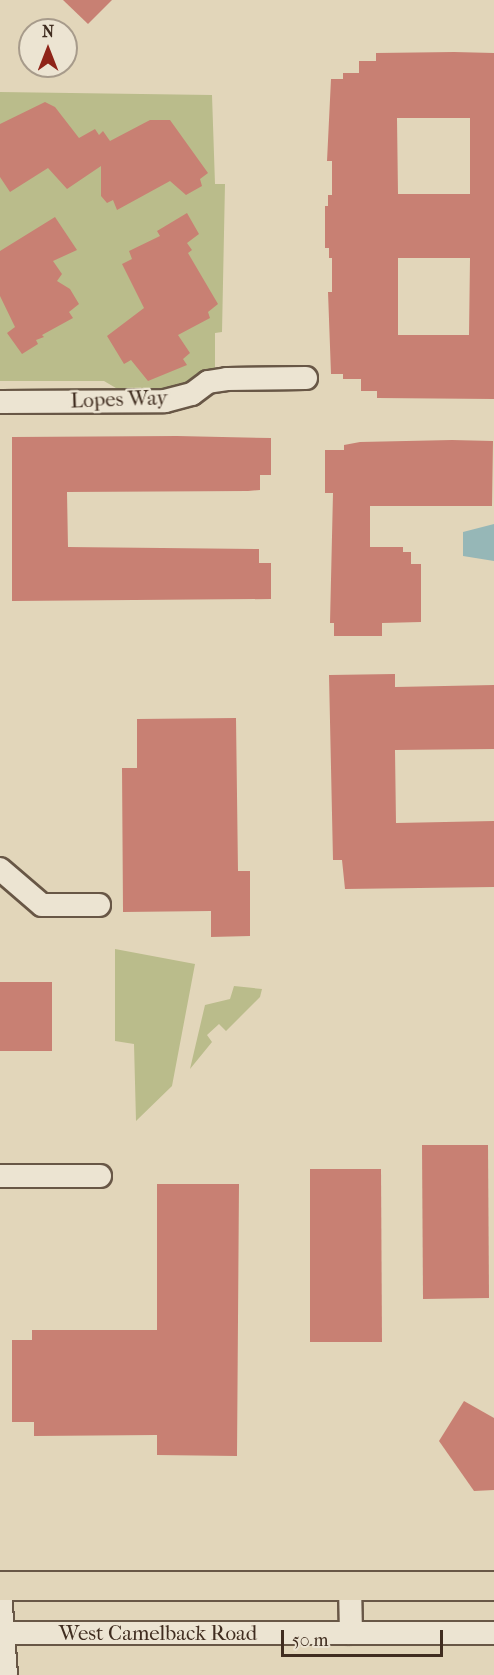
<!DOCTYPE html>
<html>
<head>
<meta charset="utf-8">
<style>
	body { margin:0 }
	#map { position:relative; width:494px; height:1675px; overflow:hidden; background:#e2d6ba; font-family:"IM FELL French Canon",serif }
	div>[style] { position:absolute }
	.green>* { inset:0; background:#babc8b }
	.water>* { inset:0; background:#96b7b7 }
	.building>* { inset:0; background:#c88073 }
	.roads { filter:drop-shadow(2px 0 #685746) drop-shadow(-2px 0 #685746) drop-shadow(0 2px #685746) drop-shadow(0 -2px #685746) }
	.minor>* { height:22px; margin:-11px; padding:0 11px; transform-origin:11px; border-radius:11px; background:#ece4d2 }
	.major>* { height:28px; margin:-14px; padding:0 14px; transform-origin:14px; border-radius:14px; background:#e2d6ba }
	span { translate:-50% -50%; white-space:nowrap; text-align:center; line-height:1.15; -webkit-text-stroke:4.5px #ece4d2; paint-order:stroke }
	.street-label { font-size:21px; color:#402d20 }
	.north { position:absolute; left:18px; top:18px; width:60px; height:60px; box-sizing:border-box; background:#ece4d2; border:2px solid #a79b8b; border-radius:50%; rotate:0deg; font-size:16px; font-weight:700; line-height:24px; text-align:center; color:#402d20 }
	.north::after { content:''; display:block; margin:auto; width:21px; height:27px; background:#8f2418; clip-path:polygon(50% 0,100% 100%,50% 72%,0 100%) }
	.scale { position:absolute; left:281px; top:1630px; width:162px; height:27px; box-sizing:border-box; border:3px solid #402d20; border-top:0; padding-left:8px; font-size:18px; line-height:21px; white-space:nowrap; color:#402d20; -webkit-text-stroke:4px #ece4d2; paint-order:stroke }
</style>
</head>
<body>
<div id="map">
	<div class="green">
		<i style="clip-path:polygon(0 92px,212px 95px,215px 184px,225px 184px,222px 332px,215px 333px,215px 373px,168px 394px,121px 391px,104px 381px,0 381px)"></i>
		<i style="clip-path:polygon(115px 949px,195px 964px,172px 1086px,136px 1121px,134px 1044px,115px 1041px)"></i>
		<i style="clip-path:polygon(234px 986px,262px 989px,260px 997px,226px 1031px,219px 1024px,207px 1035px,212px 1042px,190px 1069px,205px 1005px,230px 999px)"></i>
	</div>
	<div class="water">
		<i style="clip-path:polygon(494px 524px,494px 561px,463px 556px,463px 532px)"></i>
	</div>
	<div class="building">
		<i style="clip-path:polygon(63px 0,112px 0,88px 24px)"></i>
		<i style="clip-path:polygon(evenodd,454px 52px,494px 53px,494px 399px,377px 398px,377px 391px,361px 391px,361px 379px,343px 379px,343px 374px,331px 374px,328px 292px,332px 292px,332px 258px,329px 258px,329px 248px,325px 248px,325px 206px,328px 206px,328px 195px,332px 195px,332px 161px,327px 161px,331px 79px,343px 79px,343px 73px,359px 73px,359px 61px,376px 61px,376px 53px,454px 52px,397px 118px,470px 118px,470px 194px,398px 194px,397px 118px,454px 52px,398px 258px,470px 258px,469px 335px,398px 335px,398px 258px)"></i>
		<i style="clip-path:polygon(45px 102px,55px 107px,79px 138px,95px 129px,99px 135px,103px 131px,110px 141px,150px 120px,170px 120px,208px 173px,200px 179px,202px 186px,186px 195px,170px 181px,117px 210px,113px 200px,107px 203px,101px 196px,101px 166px,67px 189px,48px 168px,10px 192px,0 177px,0 124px)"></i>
		<i style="clip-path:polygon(187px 213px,199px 234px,187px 243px,192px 250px,188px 253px,218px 304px,208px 312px,210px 318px,178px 335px,190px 353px,183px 359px,187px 365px,148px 381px,131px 360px,124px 364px,107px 336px,144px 308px,122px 264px,132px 259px,129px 251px,160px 236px,157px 231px)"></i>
		<i style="clip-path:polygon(55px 217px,77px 250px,53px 261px,62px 274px,57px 281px,70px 289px,79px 304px,69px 312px,73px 318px,42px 335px,44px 337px,36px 340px,38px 344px,22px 354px,7px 333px,15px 327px,0 296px,0 251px)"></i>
		<i style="clip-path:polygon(177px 436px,271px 438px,271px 475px,260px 475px,260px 490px,248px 491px,67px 492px,68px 547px,259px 549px,259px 563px,271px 563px,271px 599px,12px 601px,12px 437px)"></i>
		<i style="clip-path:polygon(452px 440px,493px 441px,492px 506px,370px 506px,370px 547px,403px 547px,403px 552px,411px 552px,411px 564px,421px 564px,421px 622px,382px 623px,382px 636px,334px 636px,334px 623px,330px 623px,333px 493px,325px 493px,325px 450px,344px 450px,344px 445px,360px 442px)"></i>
		<i style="clip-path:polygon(395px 674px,395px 687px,494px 685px,494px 749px,395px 750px,396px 823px,494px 821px,494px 887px,345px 889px,342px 860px,333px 860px,329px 675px)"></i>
		<i style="clip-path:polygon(236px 718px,238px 871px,250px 871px,250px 936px,211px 937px,211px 911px,123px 912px,122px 768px,137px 768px,137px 719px)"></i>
		<i style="clip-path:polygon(0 982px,52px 982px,52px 1051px,0 1051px)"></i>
		<i style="clip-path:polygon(422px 1145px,488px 1145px,489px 1298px,423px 1299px)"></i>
		<i style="clip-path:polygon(310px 1169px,381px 1169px,382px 1342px,310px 1342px)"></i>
		<i style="clip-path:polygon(157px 1184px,239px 1184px,237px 1456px,157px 1455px,157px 1435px,34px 1436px,34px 1422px,12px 1422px,12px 1340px,32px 1340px,32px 1330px,157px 1330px)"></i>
		<i style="clip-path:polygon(464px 1401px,494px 1418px,494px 1490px,474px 1491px,439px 1441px)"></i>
	</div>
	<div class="roads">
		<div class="minor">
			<i style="left:0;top:402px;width:165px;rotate:-0.3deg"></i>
			<i style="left:165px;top:401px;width:28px;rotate:-15deg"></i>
			<i style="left:192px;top:394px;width:20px;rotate:-37deg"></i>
			<i style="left:208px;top:382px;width:19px;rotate:-9deg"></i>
			<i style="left:227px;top:379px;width:79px;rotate:-0.7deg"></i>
			<i style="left:0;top:869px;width:55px;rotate:40.6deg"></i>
			<i style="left:42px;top:905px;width:57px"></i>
			<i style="left:0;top:1176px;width:100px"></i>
			<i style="left:350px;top:1586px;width:47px;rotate:88.8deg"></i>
			<i style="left:0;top:1593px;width:82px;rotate:85.8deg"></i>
			<i style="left:0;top:1633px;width:494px"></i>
		</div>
		<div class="major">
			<i style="left:0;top:1586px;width:494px"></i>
		</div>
	</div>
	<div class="street-label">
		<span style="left:119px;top:399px;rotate:-2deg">Lopes Way</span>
		<span style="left:158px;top:1633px">West Camelback Road</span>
	</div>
	<div class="north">N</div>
	<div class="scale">50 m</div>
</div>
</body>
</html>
